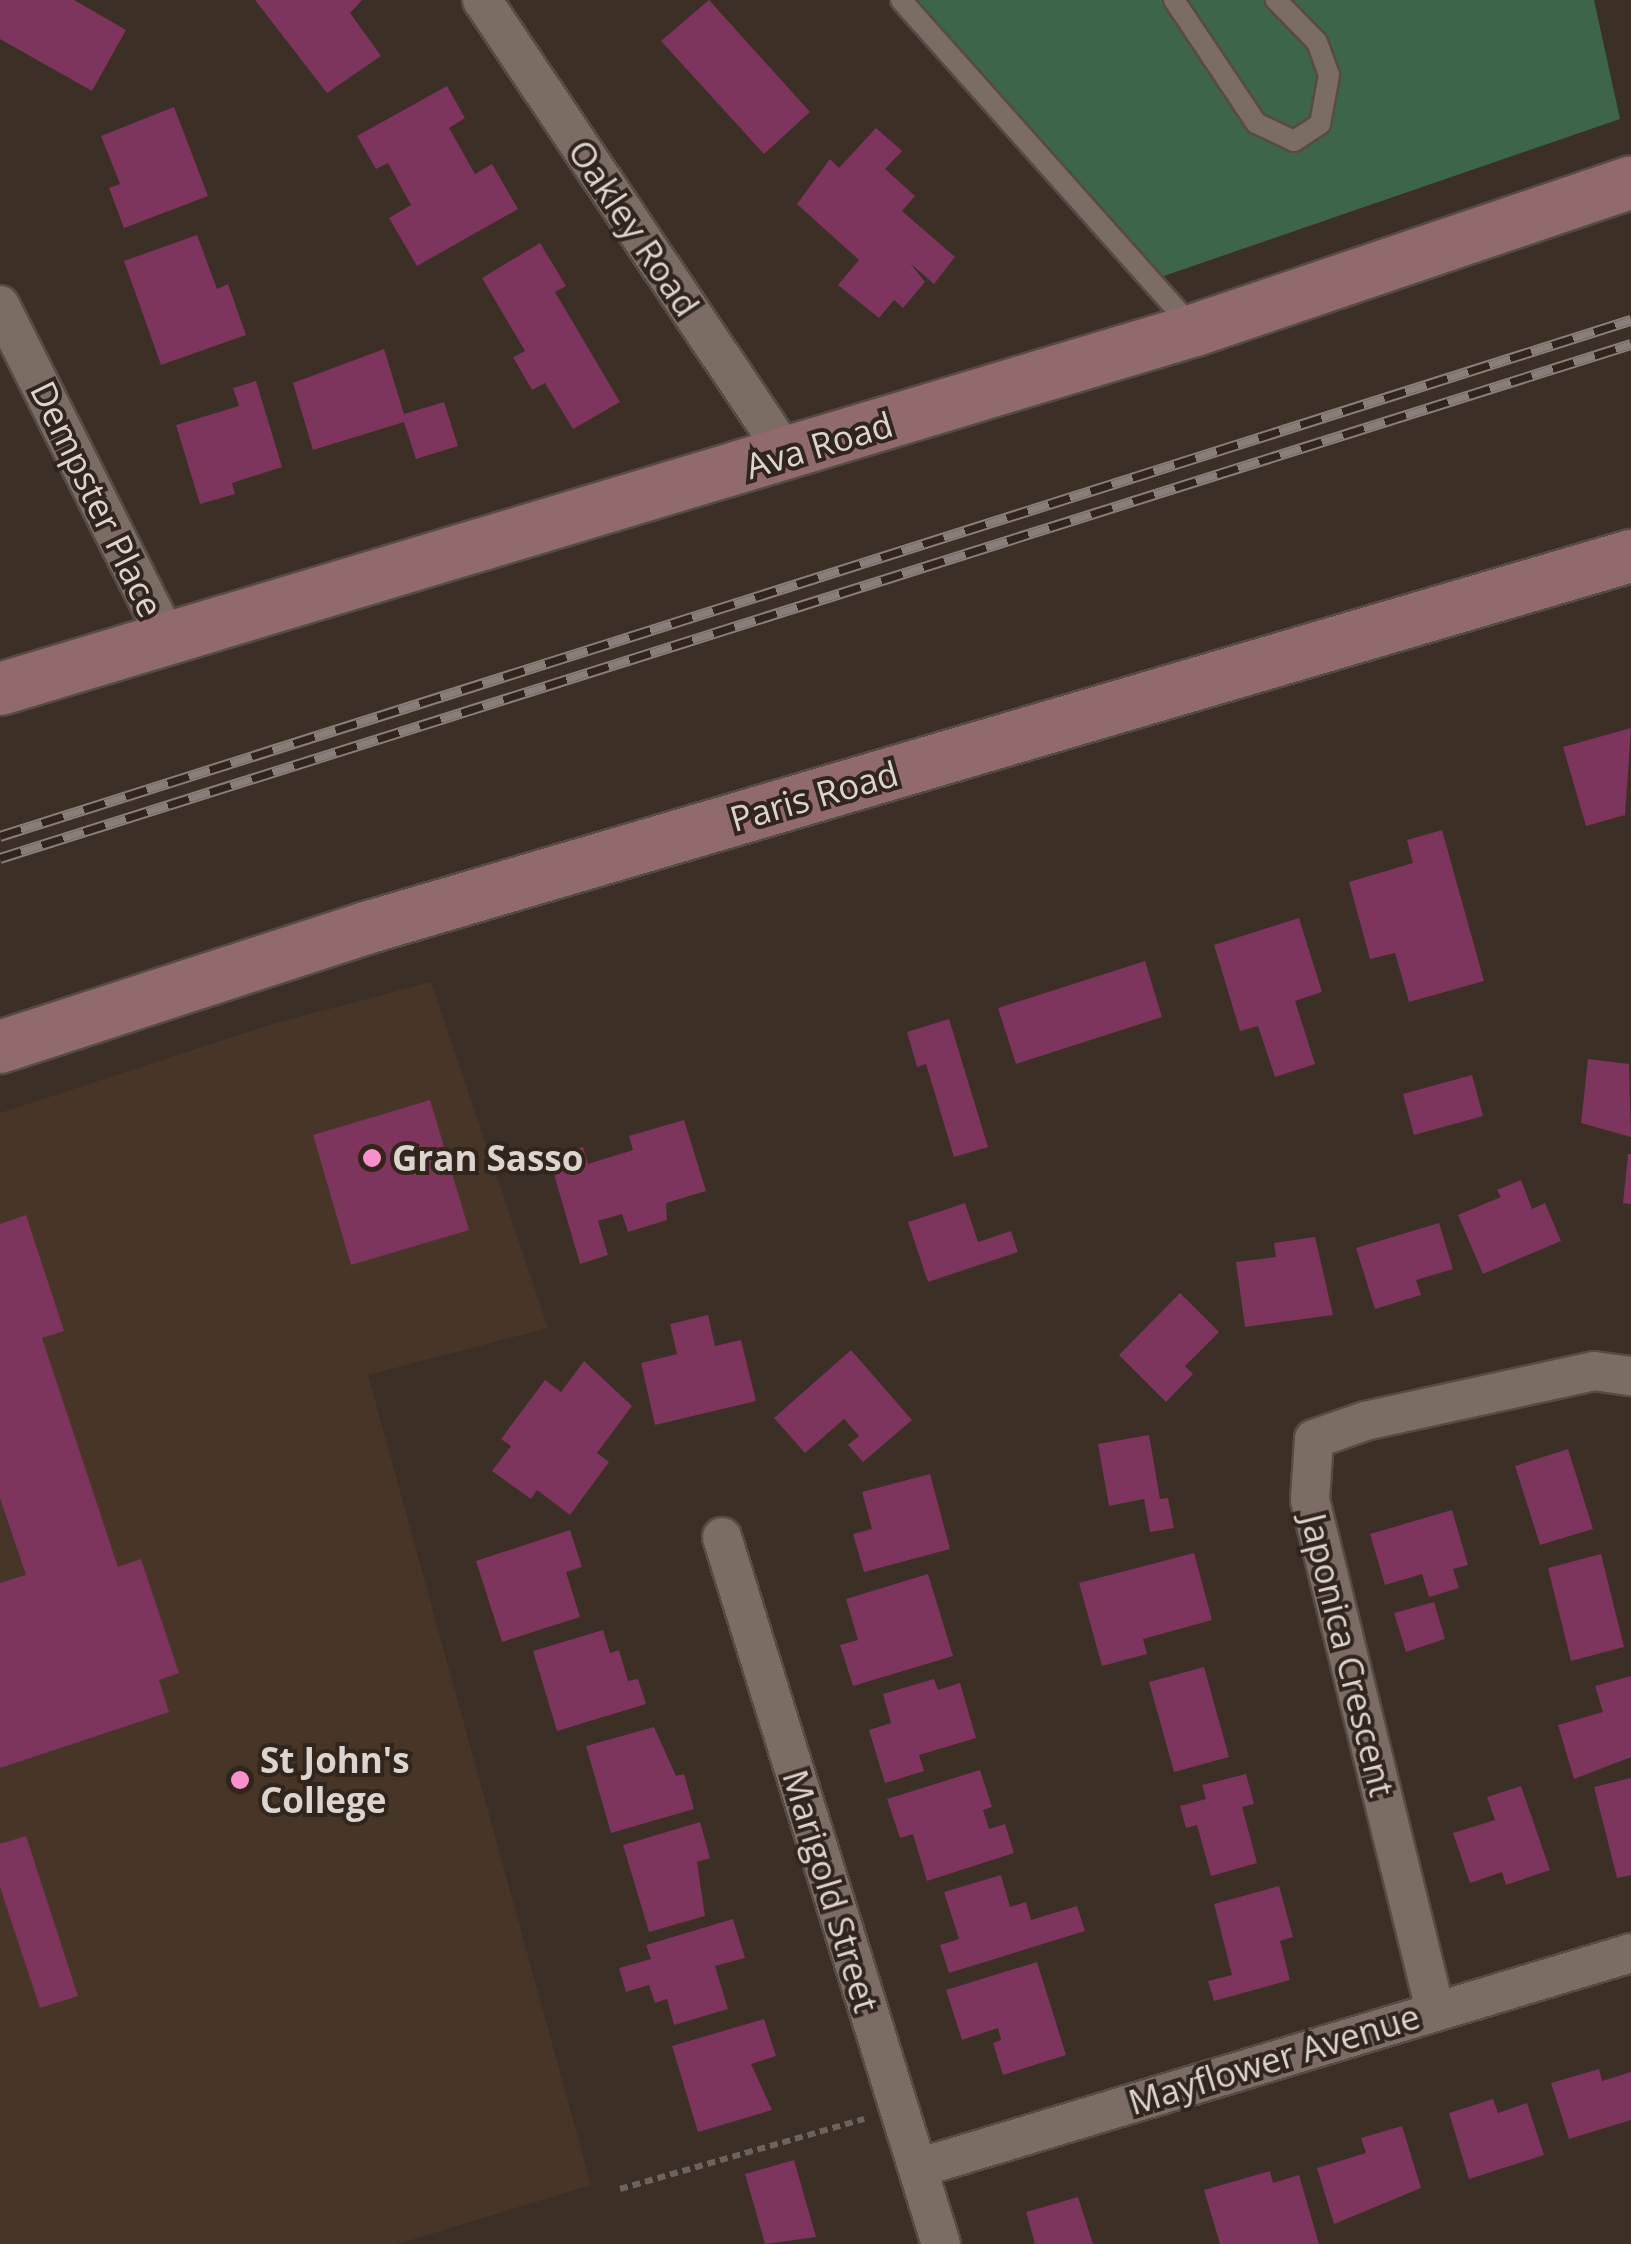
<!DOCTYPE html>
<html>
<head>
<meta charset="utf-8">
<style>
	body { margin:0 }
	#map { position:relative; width:1631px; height:2244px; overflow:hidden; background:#3b2f26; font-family:"Open Sans",sans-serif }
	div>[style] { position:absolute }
	.built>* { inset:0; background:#473528 }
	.green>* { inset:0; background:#3c6647 }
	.building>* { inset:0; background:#7d345d }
	.path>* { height:6px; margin-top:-3px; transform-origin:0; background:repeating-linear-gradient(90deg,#6e635b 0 8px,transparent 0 13px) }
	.roads { filter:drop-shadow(2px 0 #564c44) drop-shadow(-2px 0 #564c44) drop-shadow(0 2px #564c44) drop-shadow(0 -2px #564c44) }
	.lane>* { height:20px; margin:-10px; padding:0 10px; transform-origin:10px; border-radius:10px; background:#7b6d63 }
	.street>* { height:38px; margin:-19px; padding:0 19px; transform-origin:19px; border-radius:19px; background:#7b6d63 }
	.secondary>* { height:52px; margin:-26px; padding:0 26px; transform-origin:26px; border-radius:26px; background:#916b6b }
	.rail>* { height:11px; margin-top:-5.5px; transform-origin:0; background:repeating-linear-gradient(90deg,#31251c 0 22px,#897f78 0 44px); box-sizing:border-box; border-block:2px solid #897f78 }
	.dots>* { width:28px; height:28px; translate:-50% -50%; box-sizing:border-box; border:5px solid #31251c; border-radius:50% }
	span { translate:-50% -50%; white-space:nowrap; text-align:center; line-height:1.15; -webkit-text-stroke:8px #31251c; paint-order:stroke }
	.street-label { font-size:35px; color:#dcd4ce }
	.poi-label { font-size:35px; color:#dcd4ce; font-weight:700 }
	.left { translate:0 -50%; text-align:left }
</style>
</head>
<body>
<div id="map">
	<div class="built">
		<i style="clip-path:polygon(431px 982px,548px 1328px,368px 1375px,591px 2185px,398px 2244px,0 2244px,0 1113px,272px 1024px)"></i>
	</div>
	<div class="green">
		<i style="clip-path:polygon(903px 0,1594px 0,1620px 119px,1158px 278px)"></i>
	</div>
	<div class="building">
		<i style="clip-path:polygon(0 0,74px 0,126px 30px,92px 91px,0 39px)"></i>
		<i style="clip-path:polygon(255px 0,362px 0,350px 13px,381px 56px,327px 93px)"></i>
		<i style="clip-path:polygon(709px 0,810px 112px,764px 154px,661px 41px)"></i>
		<i style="clip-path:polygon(447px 86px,465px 118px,449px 128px,475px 174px,492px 164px,518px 209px,417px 266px,389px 218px,411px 205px,388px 163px,376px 169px,357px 136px)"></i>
		<i style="clip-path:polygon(174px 107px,208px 196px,124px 228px,109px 188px,120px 184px,101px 136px)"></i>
		<i style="clip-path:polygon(876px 128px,902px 151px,885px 169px,915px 196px,902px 211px,955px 257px,934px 284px,910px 263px,925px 282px,903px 308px,894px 300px,879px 318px,838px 285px,859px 260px,797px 204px,830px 159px,839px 168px)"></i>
		<i style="clip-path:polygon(197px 235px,217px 289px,228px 284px,246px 335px,161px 365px,124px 261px)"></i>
		<i style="clip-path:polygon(540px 243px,566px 286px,555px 292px,620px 402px,573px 429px,545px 383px,532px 390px,513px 357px,525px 351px,482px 278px)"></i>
		<i style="clip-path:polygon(384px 349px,404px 414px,444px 402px,458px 446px,416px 459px,404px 422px,313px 450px,293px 383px)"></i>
		<i style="clip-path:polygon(256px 381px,282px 467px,232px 483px,235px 494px,200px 504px,176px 425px,239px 406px,233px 388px)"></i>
		<i style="clip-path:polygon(1631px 728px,1625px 815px,1586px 826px,1563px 747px)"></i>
		<i style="clip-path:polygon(1442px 830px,1484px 981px,1409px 1002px,1395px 953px,1370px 959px,1349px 882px,1413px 863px,1407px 840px)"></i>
		<i style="clip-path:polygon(1299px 918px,1322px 992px,1295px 1001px,1315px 1064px,1275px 1077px,1258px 1026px,1240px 1031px,1214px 945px)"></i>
		<i style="clip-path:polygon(1145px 961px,1162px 1017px,1016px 1064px,998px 1008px)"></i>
		<i style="clip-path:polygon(949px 1019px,988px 1147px,954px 1157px,926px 1064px,917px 1067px,907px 1032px)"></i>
		<i style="clip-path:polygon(1588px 1059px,1629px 1064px,1631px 1137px,1581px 1123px)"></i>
		<i style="clip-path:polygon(1472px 1075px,1483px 1116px,1414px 1135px,1403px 1094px)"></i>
		<i style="clip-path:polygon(430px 1100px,469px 1230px,351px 1265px,313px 1135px)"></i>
		<i style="clip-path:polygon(684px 1120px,706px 1191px,666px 1203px,667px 1220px,628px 1232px,622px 1214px,598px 1221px,608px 1255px,580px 1264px,549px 1157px,583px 1147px,588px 1164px,633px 1150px,629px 1136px)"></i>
		<i style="clip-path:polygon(1628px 1154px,1631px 1154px,1631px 1204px,1623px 1203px)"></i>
		<i style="clip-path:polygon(1521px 1180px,1532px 1209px,1545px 1203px,1561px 1241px,1483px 1274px,1458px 1215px,1501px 1197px,1497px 1190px)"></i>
		<i style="clip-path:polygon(965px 1203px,978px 1242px,1011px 1231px,1018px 1252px,928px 1282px,908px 1222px)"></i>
		<i style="clip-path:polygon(26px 1215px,64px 1331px,42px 1338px,118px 1567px,141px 1559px,179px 1673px,159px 1680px,169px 1712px,0 1768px,0 1583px,26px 1575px,0 1498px,0 1224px)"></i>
		<i style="clip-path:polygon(1439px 1223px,1453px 1269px,1416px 1280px,1421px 1295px,1375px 1309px,1356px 1248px)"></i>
		<i style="clip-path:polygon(1315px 1237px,1333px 1315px,1245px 1327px,1236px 1262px,1276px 1257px,1274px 1243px)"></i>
		<i style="clip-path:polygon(1180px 1293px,1219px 1332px,1185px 1366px,1193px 1374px,1166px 1402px,1119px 1355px)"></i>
		<i style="clip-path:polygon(708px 1315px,715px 1346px,741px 1340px,756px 1401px,655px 1425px,641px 1363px,677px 1354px,670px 1324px)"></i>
		<i style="clip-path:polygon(851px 1350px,912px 1420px,863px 1462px,848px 1445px,859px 1436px,844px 1419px,805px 1453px,774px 1418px)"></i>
		<i style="clip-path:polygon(584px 1361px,632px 1406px,597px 1453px,609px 1462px,570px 1515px,537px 1490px,531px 1499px,492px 1471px,511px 1446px,501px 1439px,545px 1380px,561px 1392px)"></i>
		<i style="clip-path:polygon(1149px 1435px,1160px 1499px,1168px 1498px,1174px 1528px,1150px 1532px,1144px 1499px,1109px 1506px,1098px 1444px)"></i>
		<i style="clip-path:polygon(1568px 1449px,1593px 1529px,1540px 1545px,1515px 1466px)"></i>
		<i style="clip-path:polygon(930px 1474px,950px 1549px,864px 1572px,853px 1534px,872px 1529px,862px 1492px)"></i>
		<i style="clip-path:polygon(1452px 1510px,1468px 1565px,1453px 1569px,1459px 1588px,1429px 1597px,1422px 1574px,1385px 1585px,1370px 1534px)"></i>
		<i style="clip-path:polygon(570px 1530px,582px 1567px,566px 1572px,580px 1617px,502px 1642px,476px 1561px)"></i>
		<i style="clip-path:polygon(1194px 1553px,1212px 1620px,1143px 1639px,1147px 1654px,1102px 1666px,1079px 1583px)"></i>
		<i style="clip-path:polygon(1601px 1554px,1624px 1647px,1571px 1661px,1548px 1568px)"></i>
		<i style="clip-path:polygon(928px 1574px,953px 1656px,853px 1686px,840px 1645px,858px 1640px,846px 1599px)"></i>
		<i style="clip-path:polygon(1434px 1602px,1445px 1639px,1406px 1652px,1394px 1613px)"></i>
		<i style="clip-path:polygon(603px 1630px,610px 1653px,619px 1650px,628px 1681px,638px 1679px,646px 1704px,557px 1731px,533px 1651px)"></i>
		<i style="clip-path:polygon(1204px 1667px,1229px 1757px,1174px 1772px,1149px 1682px)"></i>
		<i style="clip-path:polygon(1631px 1676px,1631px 1757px,1574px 1779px,1558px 1725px,1603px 1712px,1595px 1686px)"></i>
		<i style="clip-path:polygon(934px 1679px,938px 1690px,960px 1683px,976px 1738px,919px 1755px,924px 1771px,885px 1783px,869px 1730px,891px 1723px,883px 1694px)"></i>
		<i style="clip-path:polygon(654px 1727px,676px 1776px,684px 1774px,694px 1809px,611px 1833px,586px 1746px)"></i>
		<i style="clip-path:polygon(980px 1770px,992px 1807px,983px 1810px,989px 1829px,1005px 1824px,1014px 1853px,927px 1881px,913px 1834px,900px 1838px,887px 1799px)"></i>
		<i style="clip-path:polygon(1246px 1774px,1254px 1804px,1242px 1807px,1257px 1863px,1211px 1876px,1197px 1825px,1186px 1828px,1180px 1806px,1206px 1799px,1202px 1785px)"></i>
		<i style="clip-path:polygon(1631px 1778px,1631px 1875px,1617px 1878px,1594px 1787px)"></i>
		<i style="clip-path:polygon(1521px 1786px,1550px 1870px,1506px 1885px,1502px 1872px,1470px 1883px,1453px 1833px,1495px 1820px,1487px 1797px)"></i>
		<i style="clip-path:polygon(700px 1822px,710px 1858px,697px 1862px,705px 1916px,649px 1932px,623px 1845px)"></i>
		<i style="clip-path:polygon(26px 1836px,78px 1996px,40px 2008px,0 1887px,0 1844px)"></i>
		<i style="clip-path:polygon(1001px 1875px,1010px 1907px,1026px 1902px,1031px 1920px,1077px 1906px,1085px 1931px,949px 1973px,940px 1945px,959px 1939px,944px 1892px)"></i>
		<i style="clip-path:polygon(1279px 1886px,1293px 1937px,1280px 1941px,1290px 1980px,1214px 2001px,1208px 1981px,1232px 1975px,1214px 1904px)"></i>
		<i style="clip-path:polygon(733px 1919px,745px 1958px,715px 1966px,728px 2009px,674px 2025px,667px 1999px,655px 2003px,649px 1985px,626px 1992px,619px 1968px,651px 1959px,646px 1945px)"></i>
		<i style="clip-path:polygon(1037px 1962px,1066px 2055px,1003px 2075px,993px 2043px,1001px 2040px,998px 2028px,962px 2040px,946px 1990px)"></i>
		<i style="clip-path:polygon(764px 2019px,776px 2056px,751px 2064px,772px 2110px,698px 2132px,672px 2046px)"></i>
		<i style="clip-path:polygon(1599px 2069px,1602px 2081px,1631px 2072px,1631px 2120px,1569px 2139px,1551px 2083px)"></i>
		<i style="clip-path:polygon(1493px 2099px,1498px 2113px,1527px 2103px,1544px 2155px,1469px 2179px,1449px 2113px)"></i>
		<i style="clip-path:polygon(1402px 2126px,1421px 2188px,1334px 2224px,1317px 2168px,1366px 2153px,1361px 2138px)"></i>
		<i style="clip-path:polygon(794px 2160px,816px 2237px,765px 2244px,745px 2174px)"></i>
		<i style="clip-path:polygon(1270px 2171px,1273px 2183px,1299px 2175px,1319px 2244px,1220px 2244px,1204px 2190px)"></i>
		<i style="clip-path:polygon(1078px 2197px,1093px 2244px,1035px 2244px,1026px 2212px)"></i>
	</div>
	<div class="path">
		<i style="left:620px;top:2189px;width:254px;rotate:-16deg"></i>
	</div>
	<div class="roads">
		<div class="lane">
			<i style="left:901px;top:0;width:438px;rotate:48.3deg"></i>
			<i style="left:1174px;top:0;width:148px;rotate:56.3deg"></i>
			<i style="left:1256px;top:123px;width:42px;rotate:25.3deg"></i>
			<i style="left:1294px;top:141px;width:31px;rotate:-33deg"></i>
			<i style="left:1320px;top:124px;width:50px;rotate:-79.6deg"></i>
			<i style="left:1329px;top:75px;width:35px;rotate:-110deg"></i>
			<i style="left:1317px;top:42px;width:59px;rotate:-134.3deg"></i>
		</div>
		<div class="street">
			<i style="left:482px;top:0;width:548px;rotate:56.16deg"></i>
			<i style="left:0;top:305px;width:373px;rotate:63.4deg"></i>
			<i style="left:722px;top:1537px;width:740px;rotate:72.79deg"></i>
			<i style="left:1435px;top:2010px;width:525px;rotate:-103.77deg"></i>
			<i style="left:1310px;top:1500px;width:61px;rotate:-86.2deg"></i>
			<i style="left:1314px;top:1439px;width:54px;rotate:-19.4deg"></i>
			<i style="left:1365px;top:1421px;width:234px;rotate:-12.3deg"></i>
			<i style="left:1594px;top:1371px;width:37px;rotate:8deg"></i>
			<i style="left:918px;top:2168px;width:745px;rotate:-16.78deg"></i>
		</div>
		<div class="secondary">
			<i style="left:0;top:689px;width:1248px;rotate:-16.72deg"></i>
			<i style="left:1195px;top:330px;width:460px;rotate:-18.7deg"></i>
			<i style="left:0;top:1047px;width:385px;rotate:-18deg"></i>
			<i style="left:366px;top:928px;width:1319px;rotate:-16.39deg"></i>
		</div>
	</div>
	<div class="rail">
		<i style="left:0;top:836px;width:1711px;rotate:-17.56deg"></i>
		<i style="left:0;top:858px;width:1710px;rotate:-17.49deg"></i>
	</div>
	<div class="dots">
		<i style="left:372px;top:1158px;background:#f890cc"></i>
		<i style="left:240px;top:1780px;background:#f890cc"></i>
	</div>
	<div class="street-label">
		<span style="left:634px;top:228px;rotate:56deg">Oakley Road</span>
		<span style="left:819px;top:445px;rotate:-17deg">Ava Road</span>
		<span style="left:97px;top:499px;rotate:64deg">Dempster Place</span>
		<span style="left:814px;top:796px;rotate:-16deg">Paris Road</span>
		<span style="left:1348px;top:1655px;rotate:76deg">Japonica Crescent</span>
		<span style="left:831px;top:1891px;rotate:73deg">Marigold Street</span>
		<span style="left:1274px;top:2059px;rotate:-17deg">Mayflower Avenue</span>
	</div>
	<div class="poi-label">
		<span class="left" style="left:392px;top:1158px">Gran Sasso</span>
		<span class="left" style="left:260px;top:1780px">St John's<br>College</span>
	</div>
</div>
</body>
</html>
